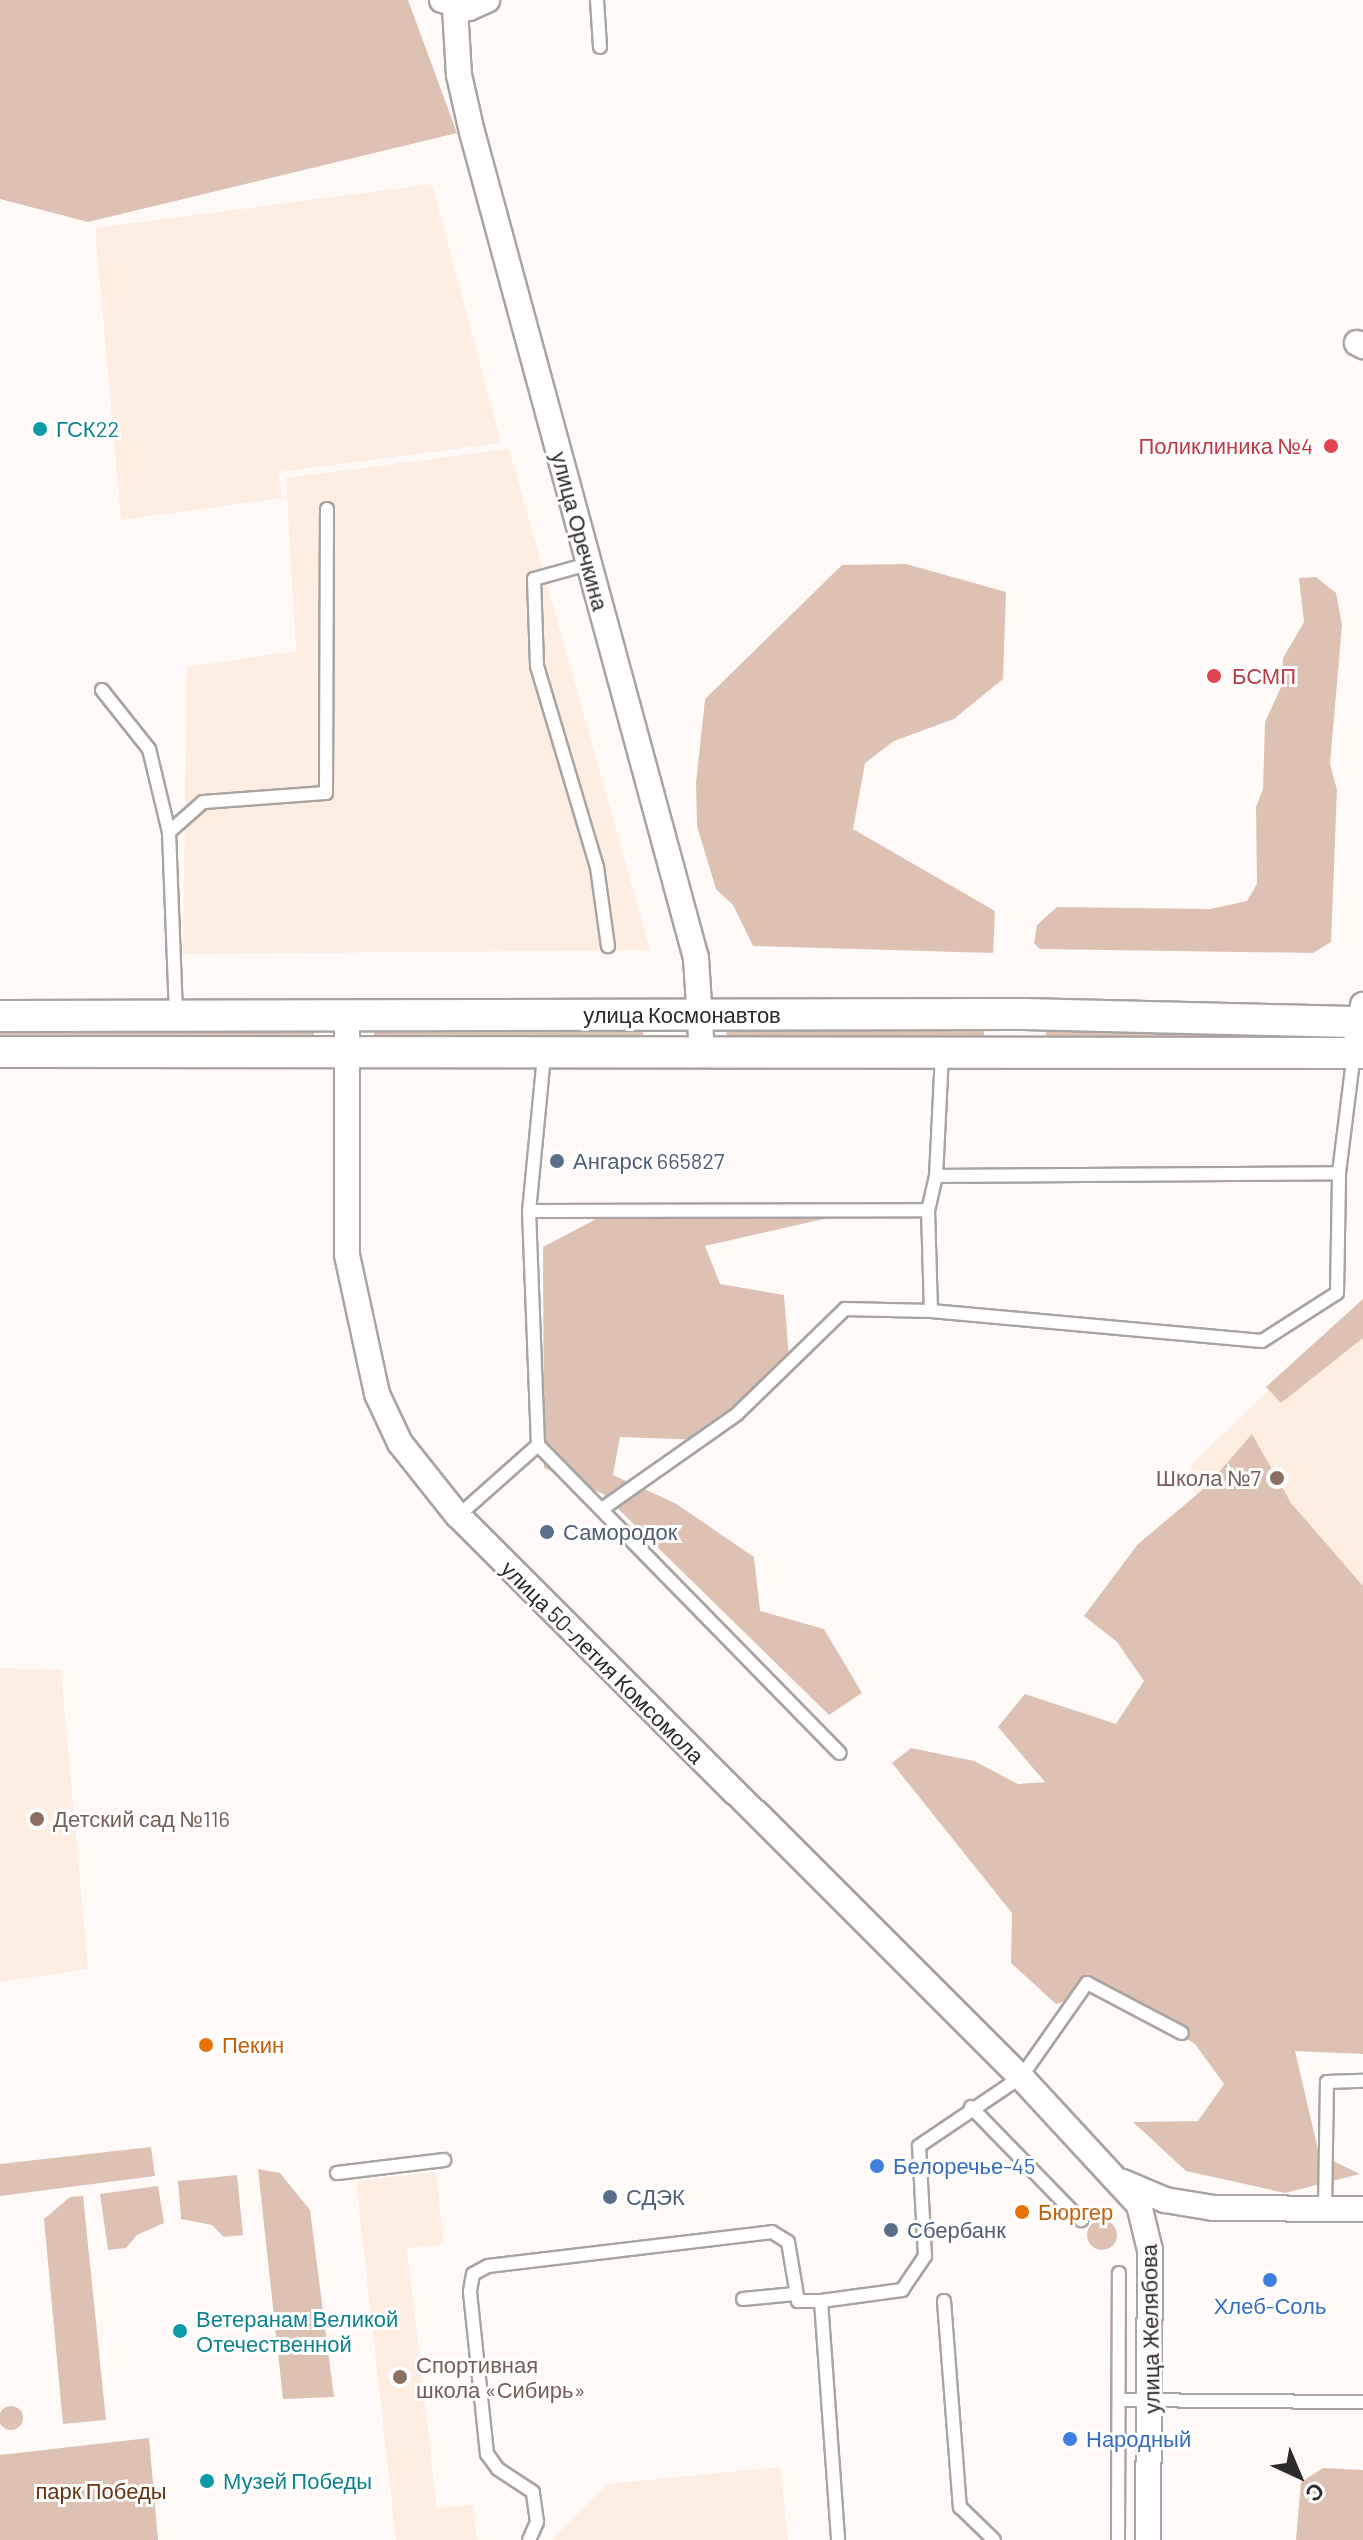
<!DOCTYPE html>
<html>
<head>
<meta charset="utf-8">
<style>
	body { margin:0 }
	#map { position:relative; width:1363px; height:2540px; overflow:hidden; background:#fffaf8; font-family:Barlow,sans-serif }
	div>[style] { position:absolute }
	.education>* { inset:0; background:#fdeee1 }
	.green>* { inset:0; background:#ddc2b4 }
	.round { border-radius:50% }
	.roads { filter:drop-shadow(2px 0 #a9a4a1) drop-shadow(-2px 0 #a9a4a1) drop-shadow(0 2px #a9a4a1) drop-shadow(0 -2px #a9a4a1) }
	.service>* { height:12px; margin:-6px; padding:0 6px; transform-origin:6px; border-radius:6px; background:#fff }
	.minor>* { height:24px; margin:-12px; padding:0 12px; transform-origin:12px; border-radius:12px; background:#fff }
	.tertiary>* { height:30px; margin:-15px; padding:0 15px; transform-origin:15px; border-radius:15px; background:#fff }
	.dots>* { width:22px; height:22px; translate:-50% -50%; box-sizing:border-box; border:4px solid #fff; border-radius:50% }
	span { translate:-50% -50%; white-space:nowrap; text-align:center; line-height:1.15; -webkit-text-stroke:6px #fff; paint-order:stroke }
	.culture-label { font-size:22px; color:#0d838f }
	.left { translate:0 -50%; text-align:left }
	.health-label { font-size:22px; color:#be3a42 }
	.right { translate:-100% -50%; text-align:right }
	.street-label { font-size:22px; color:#2d2b2a }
	.service-label { font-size:22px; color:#4e5e75 }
	.education-label { font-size:22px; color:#785e54 }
	.food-label { font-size:22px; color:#c56008 }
	.shop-label { font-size:22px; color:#366cbe }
	.park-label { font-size:22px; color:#683311 }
	.north { position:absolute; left:1259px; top:2436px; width:80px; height:80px; -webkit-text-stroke:6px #fff; paint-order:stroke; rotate:136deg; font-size:22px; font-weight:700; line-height:32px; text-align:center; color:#2d2b2a }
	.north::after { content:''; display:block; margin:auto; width:28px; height:36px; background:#2d2b2a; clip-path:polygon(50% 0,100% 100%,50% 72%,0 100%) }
</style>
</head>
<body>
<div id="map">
	<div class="education">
		<i style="clip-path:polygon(432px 184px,501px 443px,279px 472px,282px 498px,121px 520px,95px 228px)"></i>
		<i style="clip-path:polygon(509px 449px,650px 950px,183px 954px,187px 667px,296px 651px,286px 478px)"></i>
		<i style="clip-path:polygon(1363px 1299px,1363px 1648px,1193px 1491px,1191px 1465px)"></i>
		<i style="clip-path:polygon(0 1668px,61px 1670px,88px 1969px,0 1982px)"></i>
		<i style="clip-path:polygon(436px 2172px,444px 2244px,407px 2249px,437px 2508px,473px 2505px,477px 2540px,396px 2540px,356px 2181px)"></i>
		<i style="clip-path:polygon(780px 2467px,788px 2540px,552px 2540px,607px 2484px)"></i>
	</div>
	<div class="green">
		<i style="clip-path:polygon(0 0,408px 0,457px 133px,88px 222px,0 199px)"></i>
		<i style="clip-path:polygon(906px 564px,1006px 592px,1003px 679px,954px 719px,894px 741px,865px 763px,853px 829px,995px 911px,993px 953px,753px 946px,733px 905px,716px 889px,697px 826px,696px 783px,705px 699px,842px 565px)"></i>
		<i style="clip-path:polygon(1316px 577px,1336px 593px,1342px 625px,1330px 764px,1337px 790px,1331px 942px,1313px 953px,1040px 949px,1034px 943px,1037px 925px,1057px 907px,1210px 909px,1247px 901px,1257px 884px,1256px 807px,1263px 789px,1265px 722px,1282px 685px,1283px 658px,1304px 622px,1299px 578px)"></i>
		<i style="clip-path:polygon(0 1027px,314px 1029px,314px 1041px,0 1038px)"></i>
		<i style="clip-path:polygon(727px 1028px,984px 1031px,984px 1040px,726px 1038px)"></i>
		<i style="clip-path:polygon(374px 1029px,643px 1030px,643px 1039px,374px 1038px)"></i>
		<i style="clip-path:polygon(1046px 1030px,1325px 1033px,1324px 1042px,1046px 1039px)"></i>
		<i style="clip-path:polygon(613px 1210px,828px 1218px,705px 1246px,720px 1284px,784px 1295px,789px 1358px,700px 1440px,620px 1437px,613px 1475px,675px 1503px,754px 1557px,760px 1611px,824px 1629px,862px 1693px,829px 1715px,603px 1494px,544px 1468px,543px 1247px)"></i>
		<i style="clip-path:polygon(1363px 1299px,1363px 1338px,1281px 1403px,1266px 1387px)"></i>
		<i style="clip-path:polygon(1252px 1434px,1291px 1503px,1363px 1586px,1363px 2054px,1295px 2051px,1319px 2154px,1360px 2174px,1285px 2193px,1186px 2171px,1133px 2122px,1198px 2121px,1224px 2084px,1195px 2044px,1105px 1990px,1056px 2004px,1011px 1963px,1012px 1913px,892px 1763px,911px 1748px,974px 1761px,1018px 1784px,1045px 1782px,998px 1727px,1025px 1694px,1116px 1724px,1144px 1681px,1117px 1642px,1084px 1616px,1138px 1544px,1207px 1486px)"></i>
		<i style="clip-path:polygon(151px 2147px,155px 2176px,0 2196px,0 2164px)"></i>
		<i style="clip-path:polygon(258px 2169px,280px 2173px,310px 2210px,334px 2397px,283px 2399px)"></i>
		<i style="clip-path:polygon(237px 2175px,243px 2235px,224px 2237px,212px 2225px,181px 2219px,178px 2181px)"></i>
		<i style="clip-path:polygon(158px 2186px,164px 2223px,137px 2235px,126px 2248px,108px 2250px,100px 2194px)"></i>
		<i style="clip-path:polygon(83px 2196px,106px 2420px,63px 2424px,44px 2219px,70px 2197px)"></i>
		<i class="round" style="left:1087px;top:2220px;width:30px;height:30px"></i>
		<i class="round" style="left:-1px;top:2406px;width:24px;height:24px"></i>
		<i style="clip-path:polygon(149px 2438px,158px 2540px,0 2540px,0 2455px)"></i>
		<i style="clip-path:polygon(1323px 2468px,1363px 2470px,1363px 2540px,1296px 2540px,1301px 2482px)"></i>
	</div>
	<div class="roads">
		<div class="service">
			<i style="left:597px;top:0;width:47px;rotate:86.3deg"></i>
			<i style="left:588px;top:564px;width:56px;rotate:164.5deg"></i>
			<i style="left:534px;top:579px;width:87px;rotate:88deg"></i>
			<i style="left:537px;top:666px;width:210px;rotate:73.4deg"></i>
			<i style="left:597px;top:867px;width:80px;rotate:82.1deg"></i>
			<i style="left:102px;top:690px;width:75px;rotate:51.5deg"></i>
			<i style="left:149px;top:749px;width:85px;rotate:76.5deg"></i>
			<i style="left:169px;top:832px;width:182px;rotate:87.8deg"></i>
			<i style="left:169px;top:832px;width:45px;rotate:-41.4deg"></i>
			<i style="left:203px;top:802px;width:123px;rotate:-4.2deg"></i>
			<i style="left:326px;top:793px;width:284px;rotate:-89.8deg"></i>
			<i style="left:942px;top:1054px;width:122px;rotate:92.8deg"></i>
			<i style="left:936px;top:1176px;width:35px;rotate:103deg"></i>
			<i style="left:928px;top:1210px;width:101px;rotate:88.3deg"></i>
			<i style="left:931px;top:1311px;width:332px;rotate:5.2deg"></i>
			<i style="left:1262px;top:1341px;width:89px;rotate:-32.6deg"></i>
			<i style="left:1337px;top:1293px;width:120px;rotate:-89deg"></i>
			<i style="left:1339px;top:1173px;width:121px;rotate:-82.9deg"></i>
			<i style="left:544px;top:1056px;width:156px;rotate:95.5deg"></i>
			<i style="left:529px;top:1211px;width:234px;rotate:87.8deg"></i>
			<i style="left:538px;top:1445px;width:431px;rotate:45.6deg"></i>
			<i style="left:936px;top:1176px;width:403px;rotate:-0.4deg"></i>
			<i style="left:529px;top:1211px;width:399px;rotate:-0.1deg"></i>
			<i style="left:602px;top:1509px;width:165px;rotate:-35.1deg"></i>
			<i style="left:737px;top:1414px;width:151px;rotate:-44.2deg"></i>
			<i style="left:845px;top:1309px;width:86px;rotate:1.3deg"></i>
			<i style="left:458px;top:1516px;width:107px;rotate:-41.6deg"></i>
			<i style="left:971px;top:2107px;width:158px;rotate:45.8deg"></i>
			<i style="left:337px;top:2173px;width:108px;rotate:-6.9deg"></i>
			<i style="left:1325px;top:2209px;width:127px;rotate:-89.1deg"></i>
			<i style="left:1327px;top:2082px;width:36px;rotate:-2deg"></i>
			<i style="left:743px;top:2299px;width:52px;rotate:-5.5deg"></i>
			<i style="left:821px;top:2301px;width:82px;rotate:-7.7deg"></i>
			<i style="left:902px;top:2290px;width:41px;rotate:-55.9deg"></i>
			<i style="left:925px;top:2256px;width:110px;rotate:-93.1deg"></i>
			<i style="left:919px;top:2146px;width:123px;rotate:-34.1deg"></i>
			<i style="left:1021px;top:2077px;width:115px;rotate:-54.9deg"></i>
			<i style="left:1087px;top:1983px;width:107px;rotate:27.8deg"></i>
			<i style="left:944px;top:2301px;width:207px;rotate:85.6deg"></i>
			<i style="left:960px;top:2507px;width:47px;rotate:44.1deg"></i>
			<i style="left:1120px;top:2400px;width:243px;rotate:0.5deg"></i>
			<i style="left:529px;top:2540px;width:20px;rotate:-66deg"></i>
			<i style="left:537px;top:2522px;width:30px;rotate:-98deg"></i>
			<i style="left:533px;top:2492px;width:42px;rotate:-146.7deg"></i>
			<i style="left:498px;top:2469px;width:19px;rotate:-126deg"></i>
			<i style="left:487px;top:2454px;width:164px;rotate:-96deg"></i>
			<i style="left:470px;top:2291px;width:17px;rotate:-80deg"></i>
			<i style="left:473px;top:2274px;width:17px;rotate:-28deg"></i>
			<i style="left:488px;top:2266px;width:286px;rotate:-6.8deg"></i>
			<i style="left:772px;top:2232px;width:19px;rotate:32deg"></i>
			<i style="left:788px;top:2242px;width:60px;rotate:80.4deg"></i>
			<i style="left:798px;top:2301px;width:23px"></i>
			<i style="left:821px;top:2301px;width:240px;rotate:85.9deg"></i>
			<i style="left:1118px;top:2540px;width:267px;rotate:-89.8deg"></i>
		</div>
		<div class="minor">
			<i style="left:442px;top:0;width:28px;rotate:17deg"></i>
			<i style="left:469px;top:8px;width:20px;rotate:-24deg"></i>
			<i style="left:455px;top:8px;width:67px;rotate:86.6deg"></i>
			<i style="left:459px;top:75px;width:58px;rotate:77.2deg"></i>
			<i style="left:472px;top:132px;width:856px;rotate:74.83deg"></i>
			<i style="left:696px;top:958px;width:96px;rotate:86.4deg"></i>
			<i style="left:1357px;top:343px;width:7px;rotate:27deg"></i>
			<i style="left:347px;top:1018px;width:237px;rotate:90deg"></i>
			<i style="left:347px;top:1255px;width:142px;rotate:77.8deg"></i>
			<i style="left:377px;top:1394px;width:54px;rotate:64.9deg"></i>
			<i style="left:400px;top:1443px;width:93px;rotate:51.5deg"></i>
			<i style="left:458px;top:1516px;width:795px;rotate:44.9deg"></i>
			<i style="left:1021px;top:2077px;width:174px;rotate:47.3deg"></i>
			<i style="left:1139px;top:2205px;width:46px;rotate:76.3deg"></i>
			<i style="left:1150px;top:2250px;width:290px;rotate:90.4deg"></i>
			<i style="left:1354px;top:1053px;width:49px;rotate:-79.4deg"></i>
			<i style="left:1123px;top:2182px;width:46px;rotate:23.2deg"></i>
			<i style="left:1165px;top:2200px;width:50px;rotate:9.3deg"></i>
			<i style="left:1214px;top:2208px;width:149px;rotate:0.4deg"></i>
		</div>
		<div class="tertiary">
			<i style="left:0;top:1016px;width:1024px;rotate:-0.11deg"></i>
			<i style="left:1024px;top:1014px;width:339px;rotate:1.4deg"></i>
			<i style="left:0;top:1052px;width:1363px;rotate:0.04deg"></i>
		</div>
	</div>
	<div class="dots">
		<i style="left:40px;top:429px;background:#0f9aa8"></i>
		<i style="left:1331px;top:446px;background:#e0444e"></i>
		<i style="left:1214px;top:676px;background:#e0444e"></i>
		<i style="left:557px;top:1161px;background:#5c6f8a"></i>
		<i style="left:1277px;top:1478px;background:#8d6e63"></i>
		<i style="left:547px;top:1532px;background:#5c6f8a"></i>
		<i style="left:37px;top:1819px;background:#8d6e63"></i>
		<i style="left:206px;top:2045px;background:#e8710a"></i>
		<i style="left:877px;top:2166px;background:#3f7fe0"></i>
		<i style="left:610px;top:2197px;background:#5c6f8a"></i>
		<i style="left:1022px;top:2212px;background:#e8710a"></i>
		<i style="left:891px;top:2230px;background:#5c6f8a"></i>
		<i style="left:1270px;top:2280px;background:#3f7fe0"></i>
		<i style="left:180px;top:2331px;background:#0f9aa8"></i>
		<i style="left:400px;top:2377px;background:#8d6e63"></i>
		<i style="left:1070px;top:2439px;background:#3f7fe0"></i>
		<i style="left:207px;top:2481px;background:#0f9aa8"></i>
	</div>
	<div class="culture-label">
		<span class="left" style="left:56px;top:429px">ГСК22</span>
		<span class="left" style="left:196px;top:2331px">Ветеранам Великой<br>Отечественной</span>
		<span class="left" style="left:223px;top:2481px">Музей Победы</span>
	</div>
	<div class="health-label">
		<span class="right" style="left:1313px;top:446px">Поликлиника №4</span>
		<span class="left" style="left:1232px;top:676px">БСМП</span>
	</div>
	<div class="street-label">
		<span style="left:580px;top:531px;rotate:75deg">улица Оречкина</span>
		<span style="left:682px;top:1015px">улица Космонавтов</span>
		<span style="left:603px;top:1662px;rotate:45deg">улица 50-летия Комсомола</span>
		<span style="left:1150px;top:2329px;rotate:-91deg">улица Желябова</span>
	</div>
	<div class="service-label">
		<span class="left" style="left:573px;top:1161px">Ангарск 665827</span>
		<span class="left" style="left:563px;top:1532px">Самородок</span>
		<span class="left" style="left:626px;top:2197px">СДЭК</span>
		<span class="left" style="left:907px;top:2230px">Сбербанк</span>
	</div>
	<div class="education-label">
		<span class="right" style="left:1261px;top:1478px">Школа №7</span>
		<span class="left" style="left:53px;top:1819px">Детский сад №116</span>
		<span class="left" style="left:416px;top:2377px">Спортивная<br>школа «Сибирь»</span>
	</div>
	<div class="food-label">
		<span class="left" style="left:222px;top:2045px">Пекин</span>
		<span class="left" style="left:1038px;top:2212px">Бюргер</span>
	</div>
	<div class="shop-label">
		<span class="left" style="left:893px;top:2166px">Белоречье-45</span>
		<span style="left:1270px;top:2306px">Хлеб-Соль</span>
		<span class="left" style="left:1086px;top:2439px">Народный</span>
	</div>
	<div class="park-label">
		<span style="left:101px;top:2491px">парк Победы</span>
	</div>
	<div class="north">С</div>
</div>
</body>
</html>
